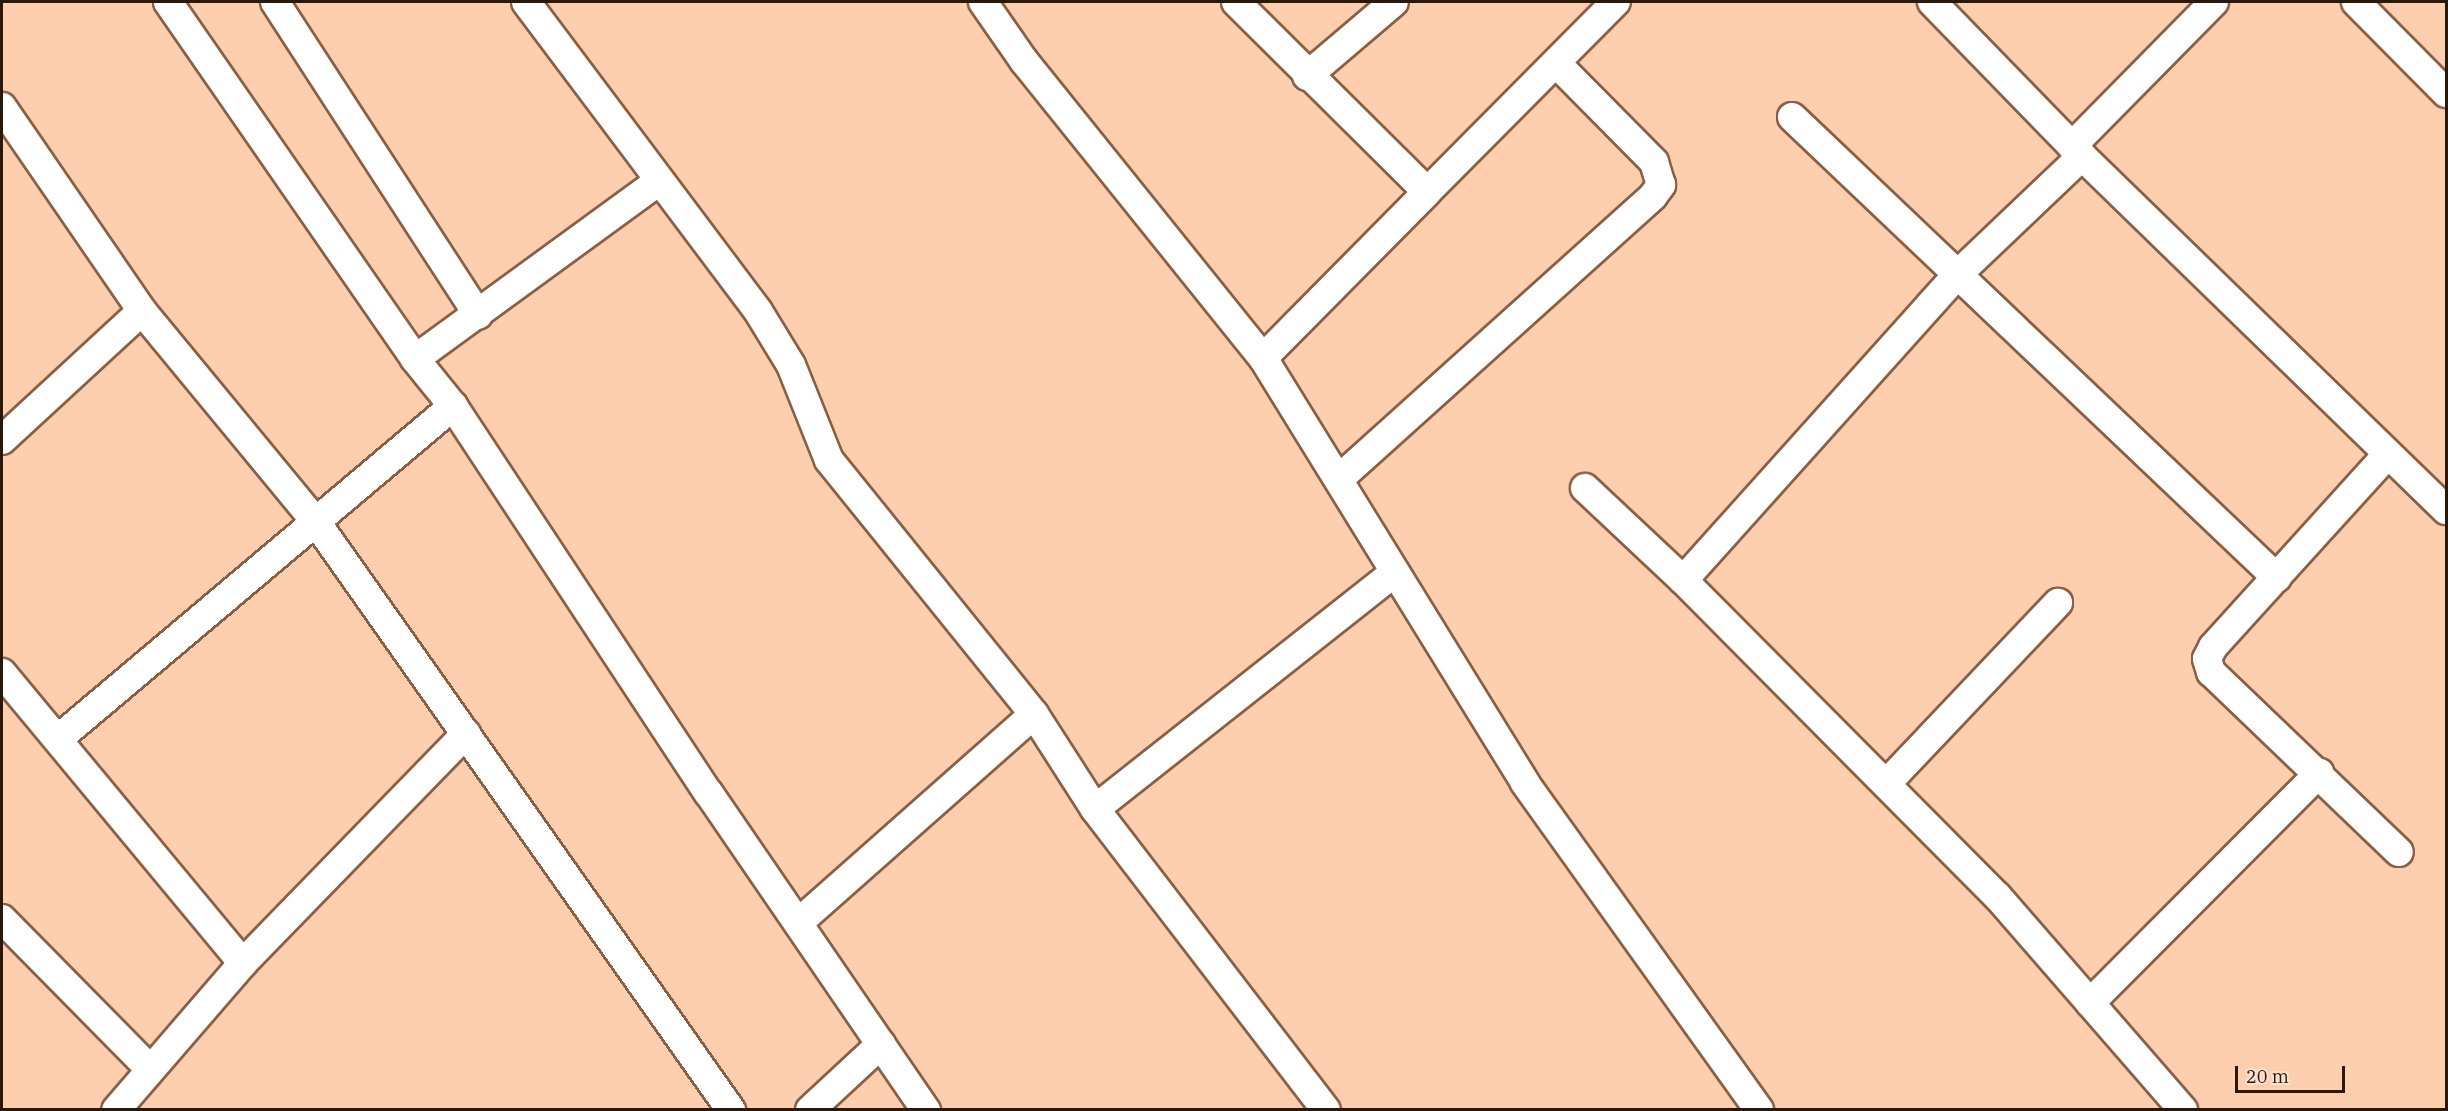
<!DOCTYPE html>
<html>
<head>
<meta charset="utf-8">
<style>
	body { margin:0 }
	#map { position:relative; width:2448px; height:1111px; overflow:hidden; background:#fecfaf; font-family:"IBM Plex Serif",serif }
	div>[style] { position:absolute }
	.roads { filter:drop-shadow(2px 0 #896044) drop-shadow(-2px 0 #896044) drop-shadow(0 2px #896044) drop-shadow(0 -2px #896044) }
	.street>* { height:28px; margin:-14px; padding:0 14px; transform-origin:14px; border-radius:14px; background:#fff }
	span { translate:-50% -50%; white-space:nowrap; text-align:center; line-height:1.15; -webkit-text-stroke:4.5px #fde1ce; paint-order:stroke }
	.frame { position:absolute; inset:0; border:3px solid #29190d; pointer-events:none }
	.scale { position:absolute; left:2235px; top:1066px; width:110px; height:27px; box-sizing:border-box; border:3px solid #29190d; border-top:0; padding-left:8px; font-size:18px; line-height:21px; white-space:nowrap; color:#29190d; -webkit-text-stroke:4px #fde1ce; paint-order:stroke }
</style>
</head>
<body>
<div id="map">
	<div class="roads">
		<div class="street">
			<i style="left:168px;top:2px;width:434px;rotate:55.3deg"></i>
			<i style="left:415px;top:359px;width:60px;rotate:51deg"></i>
			<i style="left:453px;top:406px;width:463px;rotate:56.6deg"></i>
			<i style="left:708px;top:792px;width:386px;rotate:55.6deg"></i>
			<i style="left:275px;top:2px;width:373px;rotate:57deg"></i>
			<i style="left:526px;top:2px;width:386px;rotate:53.1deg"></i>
			<i style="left:758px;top:311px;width:63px;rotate:58.6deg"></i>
			<i style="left:791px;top:365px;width:102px;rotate:68.2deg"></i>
			<i style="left:829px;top:460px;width:326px;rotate:51.1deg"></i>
			<i style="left:1034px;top:714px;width:113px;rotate:57.3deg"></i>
			<i style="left:1095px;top:809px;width:379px;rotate:52.5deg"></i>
			<i style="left:983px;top:2px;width:72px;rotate:55.2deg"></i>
			<i style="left:1024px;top:61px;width:381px;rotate:51.2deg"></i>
			<i style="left:1263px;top:358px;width:499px;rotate:58.3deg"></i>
			<i style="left:1525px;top:783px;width:402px;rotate:54.4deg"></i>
			<i style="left:1236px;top:2px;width:269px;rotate:44.8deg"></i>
			<i style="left:1427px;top:192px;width:268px;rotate:-45.2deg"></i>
			<i style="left:1932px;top:2px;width:215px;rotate:45.8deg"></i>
			<i style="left:2082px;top:156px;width:508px;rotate:44.2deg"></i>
			<i style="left:2356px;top:2px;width:128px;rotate:45.3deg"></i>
			<i style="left:1307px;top:76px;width:114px;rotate:-40.4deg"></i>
			<i style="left:2px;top:107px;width:247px;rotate:55.5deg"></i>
			<i style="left:142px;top:311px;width:273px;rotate:50.5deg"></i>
			<i style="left:316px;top:522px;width:720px;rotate:54.79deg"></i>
			<i style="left:1792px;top:117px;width:669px;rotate:43.55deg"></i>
			<i style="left:2072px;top:146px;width:202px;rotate:-45.4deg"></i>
			<i style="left:2082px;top:156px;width:173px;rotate:136.4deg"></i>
			<i style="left:1957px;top:275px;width:410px;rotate:131.9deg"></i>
			<i style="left:1683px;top:580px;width:447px;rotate:45.2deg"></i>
			<i style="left:1998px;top:897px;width:282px;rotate:49deg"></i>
			<i style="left:1263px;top:358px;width:233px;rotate:-45.3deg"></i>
			<i style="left:415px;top:359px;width:302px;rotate:-36.1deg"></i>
			<i style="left:2px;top:440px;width:190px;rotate:-42.7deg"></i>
			<i style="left:2387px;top:455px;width:259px;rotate:132.2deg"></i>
			<i style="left:2213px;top:647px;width:13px;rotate:117deg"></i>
			<i style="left:2207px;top:659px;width:14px;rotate:73deg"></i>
			<i style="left:2211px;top:672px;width:260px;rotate:43.8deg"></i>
			<i style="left:1340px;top:478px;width:421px;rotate:-42deg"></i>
			<i style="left:1653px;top:196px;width:14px;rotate:-54deg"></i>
			<i style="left:1661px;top:185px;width:24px;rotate:-107deg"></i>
			<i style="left:1654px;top:162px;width:138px;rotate:-134.7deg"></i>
			<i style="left:1585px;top:488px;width:134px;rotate:43.2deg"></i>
			<i style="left:2px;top:673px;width:377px;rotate:50.3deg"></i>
			<i style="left:243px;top:963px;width:194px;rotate:130.8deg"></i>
			<i style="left:58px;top:739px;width:517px;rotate:-40.13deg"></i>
			<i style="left:1886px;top:784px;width:250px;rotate:-46.5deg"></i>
			<i style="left:1095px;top:809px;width:382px;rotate:-38.3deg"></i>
			<i style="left:2px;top:919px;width:211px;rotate:45.4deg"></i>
			<i style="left:798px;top:923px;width:315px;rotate:-41.5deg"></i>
			<i style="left:243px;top:963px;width:320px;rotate:-45.8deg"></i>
			<i style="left:2090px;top:1003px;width:325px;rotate:-45.1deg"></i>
			<i style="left:810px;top:1110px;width:97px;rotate:-42.9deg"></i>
		</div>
	</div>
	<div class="frame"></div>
	<div class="scale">20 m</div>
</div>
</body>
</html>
